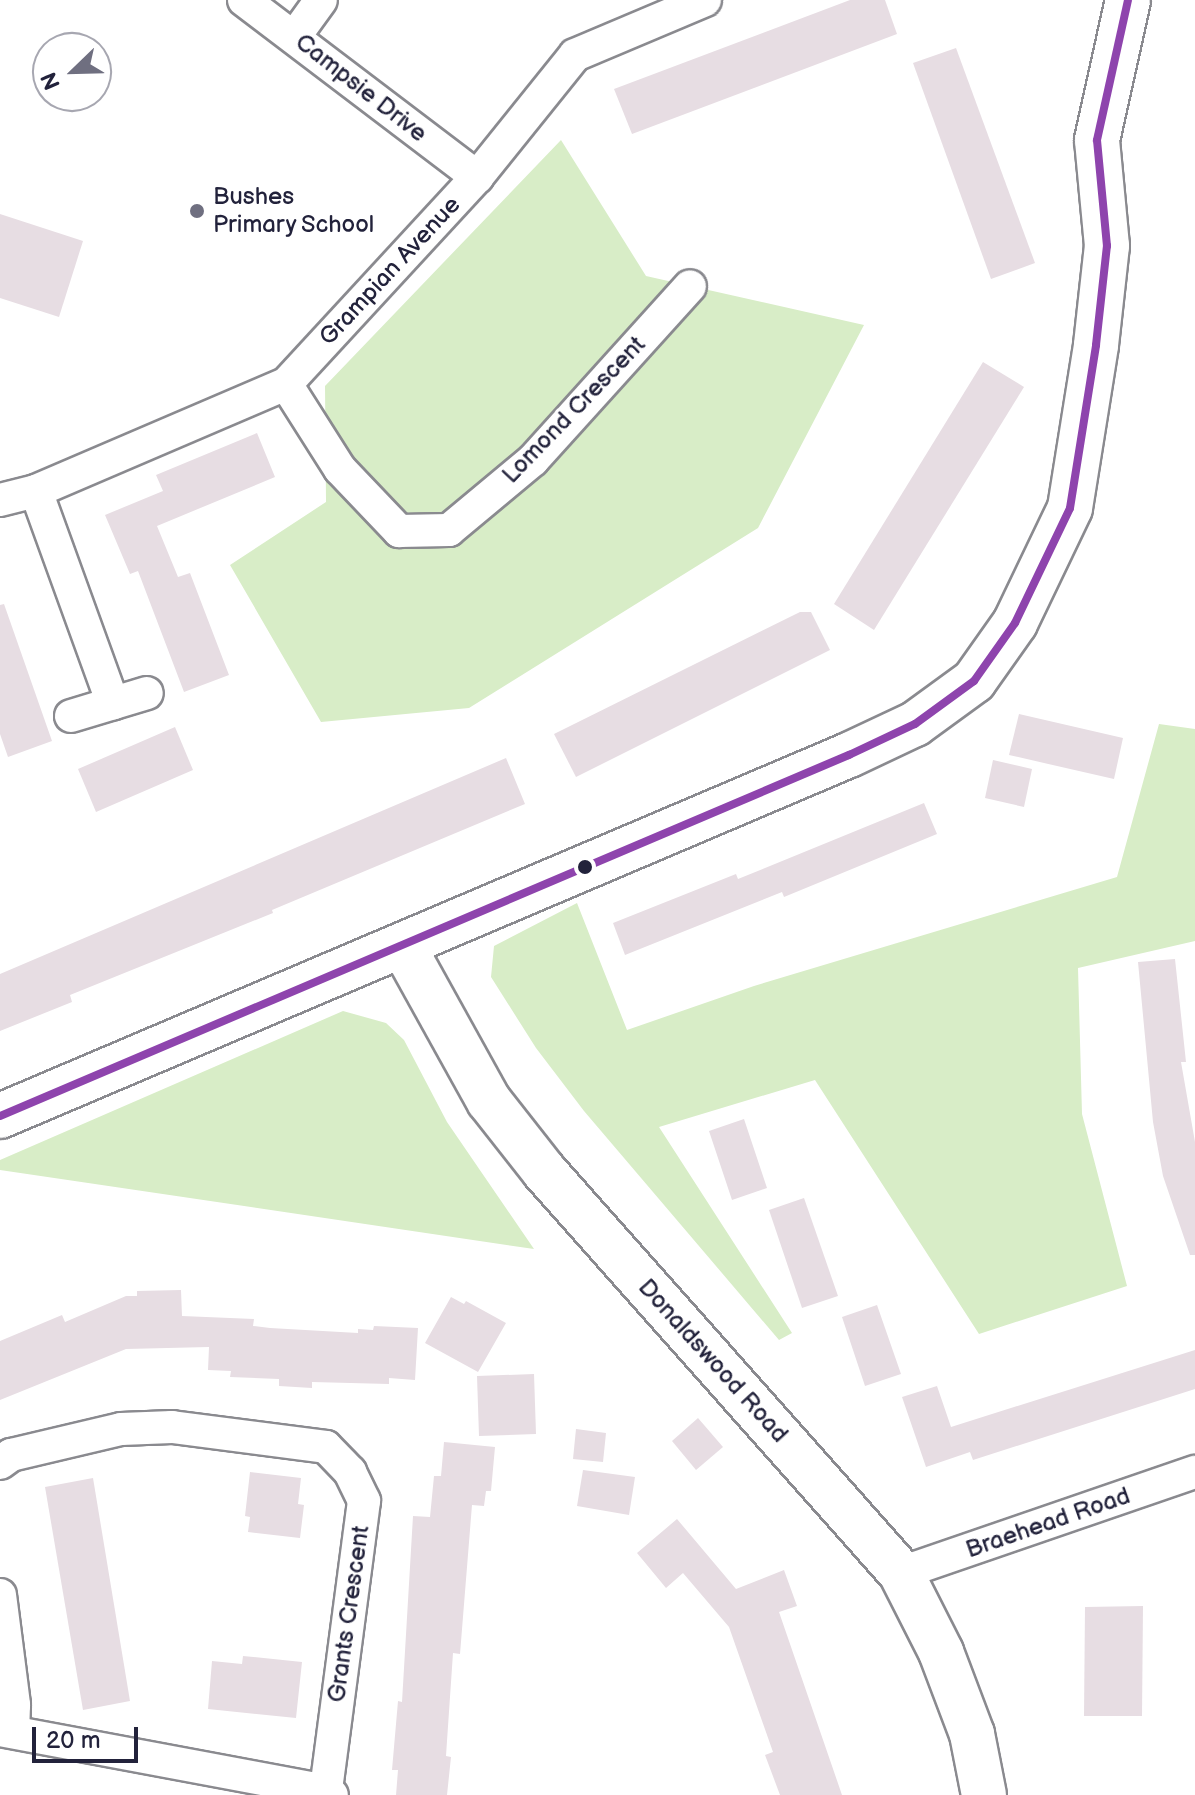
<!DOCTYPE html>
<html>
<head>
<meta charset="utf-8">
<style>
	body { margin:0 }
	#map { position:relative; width:1195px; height:1795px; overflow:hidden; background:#fff; font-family:"Balsamiq Sans",sans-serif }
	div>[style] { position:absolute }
	.green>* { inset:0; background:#d8edc7 }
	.building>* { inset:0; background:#e7dde3 }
	.roads { filter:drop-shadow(2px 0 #8a8a8f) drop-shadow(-2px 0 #8a8a8f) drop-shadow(0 2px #8a8a8f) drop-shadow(0 -2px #8a8a8f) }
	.street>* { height:32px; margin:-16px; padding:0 16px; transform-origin:16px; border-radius:16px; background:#fff }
	.secondary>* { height:44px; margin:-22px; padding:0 22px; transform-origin:22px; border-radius:22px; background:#fff }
	.bus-1>* { height:8px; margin:-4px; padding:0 4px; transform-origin:4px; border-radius:4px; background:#8e44ad }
	.dots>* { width:22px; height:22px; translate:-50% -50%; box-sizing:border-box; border:4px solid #fff; border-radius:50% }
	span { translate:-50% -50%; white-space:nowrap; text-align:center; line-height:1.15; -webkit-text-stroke:6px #fff; paint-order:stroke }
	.street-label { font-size:24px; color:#22223b }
	.poi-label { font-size:24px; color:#22223b }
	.left { translate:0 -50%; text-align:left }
	.north { position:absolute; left:32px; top:32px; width:80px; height:80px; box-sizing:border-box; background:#fff; border:2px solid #a7a7b1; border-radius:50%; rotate:247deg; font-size:22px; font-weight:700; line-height:32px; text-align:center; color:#22223b }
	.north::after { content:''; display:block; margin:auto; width:28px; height:36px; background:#6f6f80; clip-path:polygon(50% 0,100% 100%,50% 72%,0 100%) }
	.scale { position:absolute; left:32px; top:1727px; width:106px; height:36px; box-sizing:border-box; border:4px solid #22223b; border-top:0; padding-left:10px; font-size:24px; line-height:28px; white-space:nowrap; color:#22223b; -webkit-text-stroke:6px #fff; paint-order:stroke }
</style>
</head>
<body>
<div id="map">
	<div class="green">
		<i style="clip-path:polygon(561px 140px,646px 276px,864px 325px,758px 528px,469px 708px,321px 722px,230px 565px,326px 502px,325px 386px)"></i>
		<i style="clip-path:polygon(1159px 724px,1195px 729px,1195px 941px,1078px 968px,1082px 1114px,1127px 1286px,979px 1334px,815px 1080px,659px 1127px,792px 1333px,779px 1340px,584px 1111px,536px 1048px,491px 977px,494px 946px,577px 903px,627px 1030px,754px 986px,1117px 877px)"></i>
		<i style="clip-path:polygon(343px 1011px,386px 1023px,404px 1040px,447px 1122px,534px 1249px,0 1170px,0 1160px)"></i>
	</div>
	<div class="building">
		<i style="clip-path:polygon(850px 0,885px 0,897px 34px,632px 134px,614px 89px)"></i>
		<i style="clip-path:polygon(956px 48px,1035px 263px,991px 279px,913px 63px)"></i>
		<i style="clip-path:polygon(0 214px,83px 241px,59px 317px,0 298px)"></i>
		<i style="clip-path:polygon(983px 362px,1024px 387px,874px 630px,834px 604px)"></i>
		<i style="clip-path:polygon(257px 433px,275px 477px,157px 526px,178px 577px,190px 573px,229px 675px,184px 692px,138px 571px,130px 574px,105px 515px,163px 491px,156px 475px)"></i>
		<i style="clip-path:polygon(4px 604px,52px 741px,8px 757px,0 734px,0 605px)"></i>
		<i style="clip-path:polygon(800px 612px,811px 612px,830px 650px,576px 777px,554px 734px)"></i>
		<i style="clip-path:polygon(1019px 714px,1123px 738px,1114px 779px,1009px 755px)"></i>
		<i style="clip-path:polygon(175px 727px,193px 770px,96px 812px,78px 769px)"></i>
		<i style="clip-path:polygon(506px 758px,525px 804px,272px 910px,273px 913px,70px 995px,72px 1002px,0 1031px,0 974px)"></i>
		<i style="clip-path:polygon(993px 760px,1032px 769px,1024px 807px,985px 798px)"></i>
		<i style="clip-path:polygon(924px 803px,937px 834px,784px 897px,782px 892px,625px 955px,613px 923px,736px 874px,738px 879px)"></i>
		<i style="clip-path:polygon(1175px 959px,1186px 1062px,1181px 1062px,1195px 1142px,1195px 1255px,1190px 1255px,1163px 1176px,1153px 1122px,1138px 962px)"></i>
		<i style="clip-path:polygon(744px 1119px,767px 1188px,732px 1200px,709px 1131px)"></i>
		<i style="clip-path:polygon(804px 1198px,838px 1296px,802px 1308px,769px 1210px)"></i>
		<i style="clip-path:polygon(181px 1290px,182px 1316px,254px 1319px,253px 1326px,270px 1328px,358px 1333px,358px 1329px,373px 1330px,374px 1326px,418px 1328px,415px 1380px,389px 1378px,389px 1384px,312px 1382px,312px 1388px,279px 1386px,279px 1379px,230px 1377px,231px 1371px,208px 1370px,209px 1347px,126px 1349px,0 1400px,0 1341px,62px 1315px,65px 1322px,126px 1296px,137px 1296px,137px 1291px)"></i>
		<i style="clip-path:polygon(451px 1297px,464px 1304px,466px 1301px,506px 1323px,478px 1372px,425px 1343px)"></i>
		<i style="clip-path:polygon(877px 1305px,901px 1374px,865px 1386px,842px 1317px)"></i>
		<i style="clip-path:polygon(1195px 1350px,1195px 1389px,973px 1460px,970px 1452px,926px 1467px,902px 1397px,937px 1386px,951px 1427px)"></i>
		<i style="clip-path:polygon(534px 1374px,536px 1434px,479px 1436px,477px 1376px)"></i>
		<i style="clip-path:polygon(698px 1418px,723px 1447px,696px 1470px,672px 1441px)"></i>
		<i style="clip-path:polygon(576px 1429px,606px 1433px,603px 1462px,573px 1459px)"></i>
		<i style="clip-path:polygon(444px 1442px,495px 1447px,491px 1491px,486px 1491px,484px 1506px,472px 1505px,460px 1654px,453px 1653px,447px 1741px,446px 1756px,451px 1757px,447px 1795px,396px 1795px,398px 1770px,392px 1770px,398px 1701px,402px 1702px,413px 1516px,430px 1517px,434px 1476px,441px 1476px)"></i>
		<i style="clip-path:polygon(583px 1470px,635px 1477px,629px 1515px,577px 1506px)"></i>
		<i style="clip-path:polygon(250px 1472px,301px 1478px,298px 1504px,304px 1505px,300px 1538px,248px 1532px,250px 1517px,245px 1516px)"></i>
		<i style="clip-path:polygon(93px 1478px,130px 1701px,83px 1710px,45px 1487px)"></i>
		<i style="clip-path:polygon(677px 1519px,736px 1589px,784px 1570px,797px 1606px,779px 1612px,842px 1795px,780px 1795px,765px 1755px,773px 1752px,729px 1627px,683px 1573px,666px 1588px,637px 1553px)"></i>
		<i style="clip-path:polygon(1143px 1606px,1142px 1716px,1084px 1716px,1085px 1607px)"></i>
		<i style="clip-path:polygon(243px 1656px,302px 1662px,296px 1718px,208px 1709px,212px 1661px,242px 1664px)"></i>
	</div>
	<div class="roads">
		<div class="street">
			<i style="left:244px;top:0;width:293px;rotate:37.2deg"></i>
			<i style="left:295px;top:36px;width:44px;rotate:-54.2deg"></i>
			<i style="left:286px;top:384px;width:101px;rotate:57.6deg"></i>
			<i style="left:340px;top:469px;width:86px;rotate:46.4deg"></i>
			<i style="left:399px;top:531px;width:50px;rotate:-1.1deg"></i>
			<i style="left:449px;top:530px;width:109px;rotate:-39.8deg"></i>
			<i style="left:533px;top:460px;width:234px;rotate:-47.9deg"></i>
			<i style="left:36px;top:491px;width:226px;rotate:70.1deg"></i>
			<i style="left:0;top:500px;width:37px;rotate:-14deg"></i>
			<i style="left:36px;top:491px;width:272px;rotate:-23.2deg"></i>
			<i style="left:286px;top:384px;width:282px;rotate:-47.3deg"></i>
			<i style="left:477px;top:177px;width:156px;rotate:-51.2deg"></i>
			<i style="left:575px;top:55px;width:141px;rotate:-22.9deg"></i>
			<i style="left:71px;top:716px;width:79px;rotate:-16.8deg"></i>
			<i style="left:0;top:1463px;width:14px;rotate:-36deg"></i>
			<i style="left:11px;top:1455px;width:113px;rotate:-13.3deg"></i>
			<i style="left:121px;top:1429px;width:51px;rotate:-2.2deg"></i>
			<i style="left:172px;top:1427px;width:155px;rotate:7.4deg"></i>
			<i style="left:326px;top:1447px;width:35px;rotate:46deg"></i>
			<i style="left:350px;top:1472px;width:32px;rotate:64deg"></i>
			<i style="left:364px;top:1501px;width:292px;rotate:97.5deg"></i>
			<i style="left:901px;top:1573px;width:311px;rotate:-19deg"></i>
			<i style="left:0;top:1595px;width:111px;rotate:82.7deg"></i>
			<i style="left:14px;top:1705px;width:26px;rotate:92deg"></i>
			<i style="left:0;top:1730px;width:332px;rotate:10.6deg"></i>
			<i style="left:326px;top:1791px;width:7px;rotate:34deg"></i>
		</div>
		<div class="secondary">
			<i style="left:403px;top:946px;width:177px;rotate:61deg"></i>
			<i style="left:489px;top:1101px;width:89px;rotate:51.8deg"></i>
			<i style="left:544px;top:1171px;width:538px;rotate:48.39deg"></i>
			<i style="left:901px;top:1573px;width:89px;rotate:63.1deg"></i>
			<i style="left:941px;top:1652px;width:88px;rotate:69.3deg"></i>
			<i style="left:972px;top:1734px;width:62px;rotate:78.9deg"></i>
			<i style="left:0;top:1116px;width:923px;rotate:-23.04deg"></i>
			<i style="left:849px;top:755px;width:73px;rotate:-25.2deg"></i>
			<i style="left:915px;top:724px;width:73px;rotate:-36.1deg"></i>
			<i style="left:974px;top:681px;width:71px;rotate:-54.7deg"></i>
			<i style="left:1015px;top:623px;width:127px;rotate:-64.4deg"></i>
			<i style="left:1070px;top:508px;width:165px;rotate:-80.9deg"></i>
			<i style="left:1096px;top:345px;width:100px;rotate:-83.7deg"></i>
			<i style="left:1107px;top:246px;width:106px;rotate:-95.4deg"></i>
			<i style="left:1097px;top:140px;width:143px;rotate:-77.5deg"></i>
		</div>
	</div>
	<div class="bus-1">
		<i style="left:0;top:1116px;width:923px;rotate:-23.04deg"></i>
		<i style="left:849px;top:755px;width:73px;rotate:-25.2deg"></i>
		<i style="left:915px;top:724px;width:73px;rotate:-36.1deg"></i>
		<i style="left:974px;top:681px;width:71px;rotate:-54.7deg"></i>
		<i style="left:1015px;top:623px;width:127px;rotate:-64.4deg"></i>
		<i style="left:1070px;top:508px;width:165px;rotate:-80.9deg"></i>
		<i style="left:1096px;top:345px;width:100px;rotate:-83.7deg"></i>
		<i style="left:1107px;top:246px;width:106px;rotate:-95.4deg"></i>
		<i style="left:1097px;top:140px;width:143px;rotate:-77.5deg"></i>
	</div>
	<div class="dots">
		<i style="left:197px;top:211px;background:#6f6f80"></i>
		<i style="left:585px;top:867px;background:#22223b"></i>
	</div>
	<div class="street-label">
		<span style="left:361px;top:88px;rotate:38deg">Campsie Drive</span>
		<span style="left:390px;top:271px;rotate:-47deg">Grampian Avenue</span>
		<span style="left:574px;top:410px;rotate:-46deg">Lomond Crescent</span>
		<span style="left:713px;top:1361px;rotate:48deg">Donaldswood Road</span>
		<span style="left:1048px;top:1523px;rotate:-19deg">Braehead Road</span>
		<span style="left:349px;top:1614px;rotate:-82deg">Grants Crescent</span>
	</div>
	<div class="poi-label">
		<span class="left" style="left:213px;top:211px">Bushes<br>Primary School</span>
	</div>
	<div class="north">N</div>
	<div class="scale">20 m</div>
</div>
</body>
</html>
